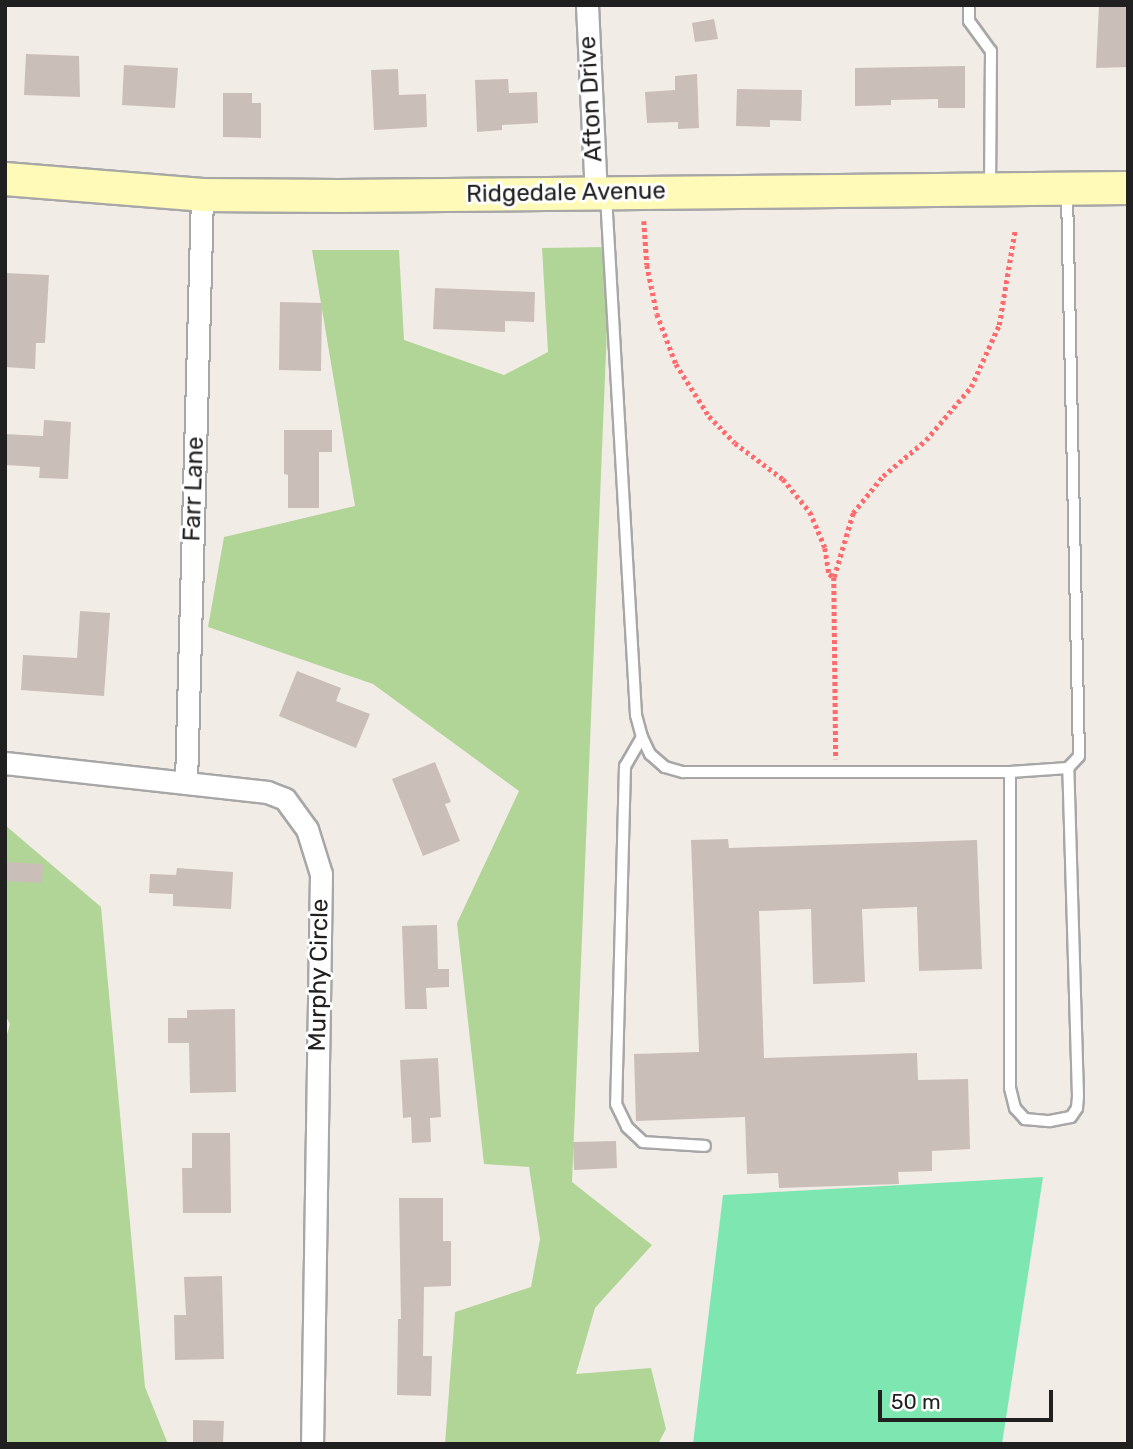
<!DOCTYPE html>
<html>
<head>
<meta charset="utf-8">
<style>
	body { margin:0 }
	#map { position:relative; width:1133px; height:1449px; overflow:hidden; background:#f2ece6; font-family:Rubik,sans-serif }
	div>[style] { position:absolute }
	.forest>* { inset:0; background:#b1d597 }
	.pitch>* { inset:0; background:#7ee7b1 }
	.building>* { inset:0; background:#cabeb9 }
	.path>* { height:4.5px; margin-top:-2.25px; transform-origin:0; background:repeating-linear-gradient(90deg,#ff6a6d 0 3.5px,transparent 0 7px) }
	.roads { filter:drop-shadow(2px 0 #a7a7a7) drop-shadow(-2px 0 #a7a7a7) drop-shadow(0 2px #a7a7a7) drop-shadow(0 -2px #a7a7a7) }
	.service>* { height:10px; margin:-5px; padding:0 5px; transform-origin:5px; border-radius:5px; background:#fff }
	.minor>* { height:21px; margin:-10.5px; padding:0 10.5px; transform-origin:10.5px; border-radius:10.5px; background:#fff }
	.secondary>* { height:32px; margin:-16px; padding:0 16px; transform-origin:16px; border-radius:16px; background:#fffab7 }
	span { translate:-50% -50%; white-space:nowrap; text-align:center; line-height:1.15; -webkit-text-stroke:6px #fff; paint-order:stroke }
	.street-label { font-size:24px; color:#202020 }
	.frame { position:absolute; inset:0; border:7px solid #202020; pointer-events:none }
	.scale { position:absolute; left:878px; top:1390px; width:175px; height:32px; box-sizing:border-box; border:4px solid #202020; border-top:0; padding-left:9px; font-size:21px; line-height:24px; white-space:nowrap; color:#202020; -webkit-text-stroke:5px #fff; paint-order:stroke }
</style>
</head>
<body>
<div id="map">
	<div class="forest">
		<i style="clip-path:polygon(606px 247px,609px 279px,572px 1182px,652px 1245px,595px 1308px,576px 1374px,651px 1368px,666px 1429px,658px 1444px,445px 1444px,455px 1312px,531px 1287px,540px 1239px,529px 1167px,484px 1164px,457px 923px,519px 791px,373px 684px,208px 627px,224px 537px,355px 506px,312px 250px,399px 250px,404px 340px,504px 375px,548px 352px,542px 248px)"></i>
		<i style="clip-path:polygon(5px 825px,101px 907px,145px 1387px,168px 1444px,5px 1444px,5px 1042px,10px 1024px,5px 1015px)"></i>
	</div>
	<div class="pitch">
		<i style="clip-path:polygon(1043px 1177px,1002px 1444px,693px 1444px,723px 1195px)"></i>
	</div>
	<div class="building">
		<i style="clip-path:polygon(1099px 5px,1128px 5px,1128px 67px,1096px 68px)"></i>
		<i style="clip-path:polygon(714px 19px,718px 39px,695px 42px,692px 23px)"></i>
		<i style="clip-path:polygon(26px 54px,79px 56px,80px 97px,24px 95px)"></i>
		<i style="clip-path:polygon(124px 65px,178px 68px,175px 108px,122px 105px)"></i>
		<i style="clip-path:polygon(965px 66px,965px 108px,938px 108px,938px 99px,891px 100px,891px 105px,855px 106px,855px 68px)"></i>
		<i style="clip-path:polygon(398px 69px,399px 95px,426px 94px,427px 127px,374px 130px,371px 70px)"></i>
		<i style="clip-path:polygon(697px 74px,699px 128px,678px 129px,678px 122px,647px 123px,645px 92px,675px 90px,675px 76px)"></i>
		<i style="clip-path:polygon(508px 79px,509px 93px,537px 92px,538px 123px,502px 125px,502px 130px,477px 132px,475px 80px)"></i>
		<i style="clip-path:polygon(737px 89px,802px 90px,801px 121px,770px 120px,770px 127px,736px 126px)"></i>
		<i style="clip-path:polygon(223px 93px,252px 93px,252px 103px,261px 103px,261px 138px,223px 137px)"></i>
		<i style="clip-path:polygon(5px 273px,49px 275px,45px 343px,36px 343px,35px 369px,5px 367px)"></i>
		<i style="clip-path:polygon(435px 288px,535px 292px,534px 322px,505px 321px,505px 332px,433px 329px)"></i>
		<i style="clip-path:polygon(280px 302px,322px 303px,321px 371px,279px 370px)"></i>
		<i style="clip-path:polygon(44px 420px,71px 422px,68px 479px,39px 478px,40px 467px,5px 465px,5px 434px,43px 436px)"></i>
		<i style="clip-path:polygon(284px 430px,332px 430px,332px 452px,319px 452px,319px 508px,288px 508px,288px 475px,284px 474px)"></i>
		<i style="clip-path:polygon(80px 611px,110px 613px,104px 696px,21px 690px,23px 655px,77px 658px)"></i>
		<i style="clip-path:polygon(297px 671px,341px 688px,336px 701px,370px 714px,356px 748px,279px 716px)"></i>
		<i style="clip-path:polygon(435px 762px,451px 802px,445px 804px,460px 841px,423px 856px,392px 779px)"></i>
		<i style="clip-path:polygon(728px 839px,729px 848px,977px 840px,982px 969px,919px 971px,917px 907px,862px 909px,865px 982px,813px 984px,811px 909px,759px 911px,764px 1058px,917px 1053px,918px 1080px,968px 1079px,970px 1149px,932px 1151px,932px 1171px,898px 1172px,899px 1184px,779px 1188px,778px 1173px,747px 1174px,745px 1117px,636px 1121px,634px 1054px,699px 1052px,691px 840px)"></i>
		<i style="clip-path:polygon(5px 862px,43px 864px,42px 883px,5px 881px)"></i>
		<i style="clip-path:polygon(177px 868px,233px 872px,231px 909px,173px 906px,173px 894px,149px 893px,150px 874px,176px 875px)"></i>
		<i style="clip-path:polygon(437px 925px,438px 969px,449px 969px,449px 987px,426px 988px,427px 1009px,405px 1009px,402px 926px)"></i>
		<i style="clip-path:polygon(235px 1009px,236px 1092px,190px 1093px,189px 1043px,168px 1043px,168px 1018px,187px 1018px,187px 1010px)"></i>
		<i style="clip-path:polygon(438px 1058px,441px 1117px,430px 1118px,431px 1142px,412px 1143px,411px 1117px,403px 1118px,400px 1060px)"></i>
		<i style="clip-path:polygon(192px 1133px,230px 1133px,231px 1213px,183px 1213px,182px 1168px,192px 1168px)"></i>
		<i style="clip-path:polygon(616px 1141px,617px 1168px,574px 1170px,573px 1142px)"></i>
		<i style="clip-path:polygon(399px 1198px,443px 1198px,443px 1241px,451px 1241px,451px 1286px,424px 1287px,423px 1356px,432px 1356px,431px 1396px,397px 1395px,398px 1319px,401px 1319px)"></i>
		<i style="clip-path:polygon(222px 1276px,224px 1359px,175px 1360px,174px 1315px,186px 1315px,184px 1277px)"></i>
		<i style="clip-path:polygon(193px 1420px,224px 1421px,223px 1444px,193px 1444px)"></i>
	</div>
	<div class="path">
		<i style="left:644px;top:221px;width:44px;rotate:86.1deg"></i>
		<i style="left:647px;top:265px;width:50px;rotate:78.5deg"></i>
		<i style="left:657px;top:314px;width:53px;rotate:69.2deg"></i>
		<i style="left:676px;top:364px;width:62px;rotate:57.6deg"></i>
		<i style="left:709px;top:416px;width:37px;rotate:46deg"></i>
		<i style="left:735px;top:443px;width:60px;rotate:36.9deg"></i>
		<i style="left:783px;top:479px;width:43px;rotate:50.7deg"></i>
		<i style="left:810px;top:512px;width:39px;rotate:67deg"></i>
		<i style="left:825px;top:548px;width:26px;rotate:81deg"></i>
		<i style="left:829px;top:574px;width:6px;rotate:31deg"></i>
		<i style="left:834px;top:577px;width:182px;rotate:89.4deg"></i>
		<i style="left:834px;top:577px;width:67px;rotate:-73.5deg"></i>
		<i style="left:853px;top:513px;width:48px;rotate:-51deg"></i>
		<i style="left:883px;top:476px;width:56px;rotate:-39.9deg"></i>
		<i style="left:926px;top:440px;width:70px;rotate:-49.7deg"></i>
		<i style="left:971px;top:387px;width:68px;rotate:-65.7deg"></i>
		<i style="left:999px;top:325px;width:97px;rotate:-80.5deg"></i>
	</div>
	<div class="roads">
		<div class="service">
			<i style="left:969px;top:5px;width:16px;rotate:90deg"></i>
			<i style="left:969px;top:21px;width:37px;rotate:54deg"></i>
			<i style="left:991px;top:51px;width:135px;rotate:90.4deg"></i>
			<i style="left:606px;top:196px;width:520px;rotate:86.69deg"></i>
			<i style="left:636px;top:715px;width:23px;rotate:75deg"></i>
			<i style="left:642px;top:737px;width:19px;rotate:65deg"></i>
			<i style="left:650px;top:754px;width:20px;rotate:41deg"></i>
			<i style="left:665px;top:767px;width:19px;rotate:16deg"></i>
			<i style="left:683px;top:772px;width:327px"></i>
			<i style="left:1010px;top:772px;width:58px;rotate:-3.9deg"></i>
			<i style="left:1068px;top:768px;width:16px;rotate:-47deg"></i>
			<i style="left:1079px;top:756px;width:564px;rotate:-91.22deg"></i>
			<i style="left:642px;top:737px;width:34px;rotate:120deg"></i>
			<i style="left:625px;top:766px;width:338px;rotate:91.5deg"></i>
			<i style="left:616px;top:1104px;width:25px;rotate:64deg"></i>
			<i style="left:627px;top:1127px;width:22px;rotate:43deg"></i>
			<i style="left:643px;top:1142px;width:62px;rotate:3.7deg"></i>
			<i style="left:1010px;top:772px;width:316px;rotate:90deg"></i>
			<i style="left:1010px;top:1088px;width:21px;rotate:76deg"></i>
			<i style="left:1015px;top:1108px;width:15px;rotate:48deg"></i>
			<i style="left:1025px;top:1119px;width:25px;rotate:5deg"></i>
			<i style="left:1050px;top:1121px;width:21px;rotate:-11deg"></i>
			<i style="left:1071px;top:1117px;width:11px;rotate:-56deg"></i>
			<i style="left:1077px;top:1108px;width:12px;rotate:-85deg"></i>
			<i style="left:1078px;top:1096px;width:328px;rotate:-91.7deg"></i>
		</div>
		<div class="minor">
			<i style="left:587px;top:5px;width:188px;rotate:87.3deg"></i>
			<i style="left:5px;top:763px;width:264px;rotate:6.3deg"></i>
			<i style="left:267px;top:792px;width:19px;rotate:21deg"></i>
			<i style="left:285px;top:799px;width:37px;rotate:54deg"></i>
			<i style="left:307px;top:829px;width:47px;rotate:72.7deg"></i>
			<i style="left:321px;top:874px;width:570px;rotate:90.9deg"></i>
			<i style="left:186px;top:783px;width:588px;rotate:-88.44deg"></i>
		</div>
		<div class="secondary">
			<i style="left:5px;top:179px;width:198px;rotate:4.6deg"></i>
			<i style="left:202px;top:195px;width:137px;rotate:0.4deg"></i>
			<i style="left:339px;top:196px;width:789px;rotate:-0.58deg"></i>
		</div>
	</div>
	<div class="street-label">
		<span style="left:591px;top:99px;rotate:-93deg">Afton Drive</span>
		<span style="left:566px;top:193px;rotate:-1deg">Ridgedale Avenue</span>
		<span style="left:194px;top:489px;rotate:-88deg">Farr Lane</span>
		<span style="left:319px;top:975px;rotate:-89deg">Murphy Circle</span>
	</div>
	<div class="frame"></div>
	<div class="scale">50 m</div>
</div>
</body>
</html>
